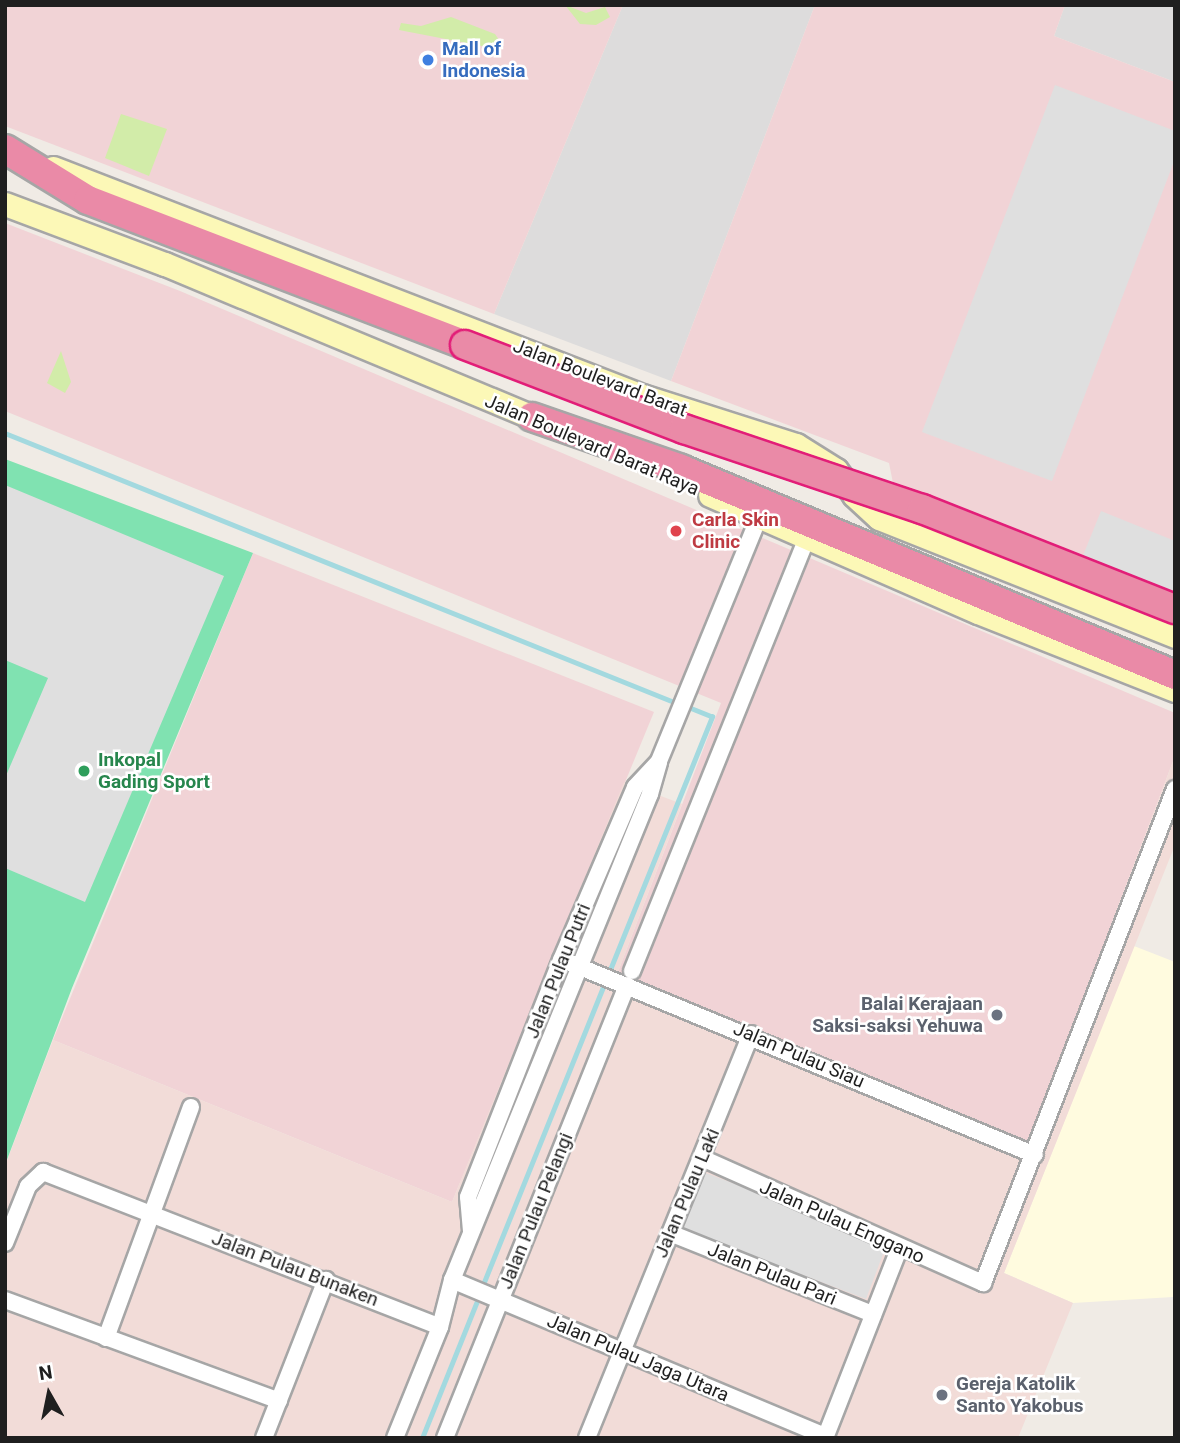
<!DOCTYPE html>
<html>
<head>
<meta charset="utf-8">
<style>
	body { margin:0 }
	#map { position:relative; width:1180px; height:1443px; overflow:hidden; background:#f0ebe5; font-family:Roboto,sans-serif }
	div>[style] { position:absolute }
	.residential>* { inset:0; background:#dddcdc }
	.commercial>* { inset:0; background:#f1d3d6 }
	.education>* { inset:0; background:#fffbdf }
	.military>* { inset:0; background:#f2dcd8 }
	.grass>* { inset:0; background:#d2eca9 }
	.pitch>* { inset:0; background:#80e2b1 }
	.parking>* { inset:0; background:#dfdfdf }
	.stream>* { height:4.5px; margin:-2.25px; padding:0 2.25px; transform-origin:2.25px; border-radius:2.25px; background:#a3d9df }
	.roads { filter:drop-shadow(2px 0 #a6a6a6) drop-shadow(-2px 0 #a6a6a6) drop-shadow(0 2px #a6a6a6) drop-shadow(0 -2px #a6a6a6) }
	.minor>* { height:16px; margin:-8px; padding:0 8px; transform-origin:8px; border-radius:8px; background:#fff }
	.secondary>* { height:23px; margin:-11.5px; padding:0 11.5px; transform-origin:11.5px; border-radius:11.5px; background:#fcf8b7 }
	.motorway>* { height:28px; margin:-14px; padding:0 14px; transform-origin:14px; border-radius:14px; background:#ea8aa7 }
	.bridges { filter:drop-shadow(2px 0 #e21e78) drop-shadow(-2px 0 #e21e78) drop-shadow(0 2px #e21e78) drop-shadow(0 -2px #e21e78) }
	.motorway-bridge>* { height:28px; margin:-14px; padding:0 14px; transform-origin:14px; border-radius:14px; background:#ea8aa7 }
	.dots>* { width:19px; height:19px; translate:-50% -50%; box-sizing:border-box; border:4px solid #fff; border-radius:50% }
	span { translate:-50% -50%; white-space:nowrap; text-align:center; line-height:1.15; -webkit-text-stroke:5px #fff; paint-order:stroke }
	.shop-label { font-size:19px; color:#366cbe; font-weight:700 }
	.left { translate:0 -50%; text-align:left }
	.street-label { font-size:19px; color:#1f1f1f }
	.health-label { font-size:19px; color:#be3a42; font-weight:700 }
	.leisure-label { font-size:19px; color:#27864d; font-weight:700 }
	.worship-label { font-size:19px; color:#5b616d; font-weight:700 }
	.right { translate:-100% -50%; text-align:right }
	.frame { position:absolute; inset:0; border:7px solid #1f1f1f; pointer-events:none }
	.north { position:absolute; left:14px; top:1359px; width:70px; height:70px; -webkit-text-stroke:5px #fff; paint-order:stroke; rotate:351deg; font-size:19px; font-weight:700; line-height:28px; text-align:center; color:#1f1f1f }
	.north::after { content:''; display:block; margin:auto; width:24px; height:32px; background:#1f1f1f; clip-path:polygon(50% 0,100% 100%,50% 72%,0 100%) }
</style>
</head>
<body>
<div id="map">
	<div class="residential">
		<i style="clip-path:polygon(623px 5px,815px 5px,671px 381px,494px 314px)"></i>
		<i style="clip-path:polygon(1065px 5px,1175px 5px,1175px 82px,1054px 36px)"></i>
	</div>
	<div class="commercial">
		<i style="clip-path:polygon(5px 5px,623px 5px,494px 314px,5px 126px)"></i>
		<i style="clip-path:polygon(815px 5px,1065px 5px,1054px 36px,1175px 82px,1175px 596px,893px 483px,889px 463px,671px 381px)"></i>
		<i style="clip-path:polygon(5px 223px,180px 291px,1175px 713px,1175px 756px,1027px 1147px,616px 977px,721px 703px,5px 411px)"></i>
		<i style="clip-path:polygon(253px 553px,654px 712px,452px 1202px,53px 1040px)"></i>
	</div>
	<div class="education">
		<i style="clip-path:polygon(1134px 946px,1175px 962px,1175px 1293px,1173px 1297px,1073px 1303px,1004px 1273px)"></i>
	</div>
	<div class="military">
		<i style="clip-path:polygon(1175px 756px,1175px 845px,1004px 1273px,1073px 1303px,1018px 1438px,5px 1438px,5px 1166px,53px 1040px,452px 1202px,624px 782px,682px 804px,616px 977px,1027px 1147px)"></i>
	</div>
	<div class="grass">
		<i style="clip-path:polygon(565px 5px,586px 13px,605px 7px,610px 17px,596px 25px,580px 24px)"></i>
		<i style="clip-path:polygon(451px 17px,495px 34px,499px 40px,487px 47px,399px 30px,401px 23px,421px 26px)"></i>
		<i style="clip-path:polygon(121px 114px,167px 129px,149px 176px,105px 158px)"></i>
		<i style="clip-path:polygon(61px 351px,71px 382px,65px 393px,47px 383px)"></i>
	</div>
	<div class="pitch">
		<i style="clip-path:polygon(5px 459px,253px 553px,72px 988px,5px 1165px)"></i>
	</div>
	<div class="parking">
		<i style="clip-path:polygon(1055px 85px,1175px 131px,1175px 159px,1052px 481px,922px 432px)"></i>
		<i style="clip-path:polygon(5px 485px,224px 576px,85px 902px,5px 868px,5px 778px,48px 678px,5px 660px)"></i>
		<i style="clip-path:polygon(1101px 511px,1175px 541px,1175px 596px,1082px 558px)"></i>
		<i style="clip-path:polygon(703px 1172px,888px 1241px,866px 1299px,681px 1229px)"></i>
	</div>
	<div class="stream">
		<i style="left:5px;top:433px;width:726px;rotate:21.9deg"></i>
		<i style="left:482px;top:1287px;width:615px;rotate:-68.03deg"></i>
		<i style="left:712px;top:717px;width:27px;rotate:-158deg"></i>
		<i style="left:422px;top:1438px;width:153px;rotate:-68.1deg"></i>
	</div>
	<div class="roads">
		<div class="minor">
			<i style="left:568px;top:962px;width:505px;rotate:22.45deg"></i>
			<i style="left:632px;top:971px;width:467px;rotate:-68deg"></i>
			<i style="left:702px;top:1158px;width:308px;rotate:24deg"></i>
			<i style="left:983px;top:1283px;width:530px;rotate:-68.76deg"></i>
			<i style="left:471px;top:1231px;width:34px;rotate:-95deg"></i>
			<i style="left:468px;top:1197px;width:255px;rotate:-68.6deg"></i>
			<i style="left:561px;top:960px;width:188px;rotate:-66.8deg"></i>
			<i style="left:635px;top:787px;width:35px;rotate:-47deg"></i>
			<i style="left:659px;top:761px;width:264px;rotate:-67.7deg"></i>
			<i style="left:670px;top:1233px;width:219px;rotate:21.8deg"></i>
			<i style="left:5px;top:1243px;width:61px;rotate:-68deg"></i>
			<i style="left:28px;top:1186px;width:21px;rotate:-43deg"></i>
			<i style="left:43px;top:1172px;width:426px;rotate:21.3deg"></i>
			<i style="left:452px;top:1280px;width:404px;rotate:22.7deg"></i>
			<i style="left:5px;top:1300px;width:292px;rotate:20.2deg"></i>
			<i style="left:106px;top:1338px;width:246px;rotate:-69.8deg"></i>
			<i style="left:264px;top:1438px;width:170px;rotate:-68.6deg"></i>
			<i style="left:395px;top:1438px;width:120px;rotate:-67.9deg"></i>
			<i style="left:440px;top:1327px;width:49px;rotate:-75.7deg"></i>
			<i style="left:452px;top:1280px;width:525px;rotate:-67.83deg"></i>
			<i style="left:650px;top:794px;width:33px;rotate:-74deg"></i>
			<i style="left:445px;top:1438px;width:488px;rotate:-68.1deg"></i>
			<i style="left:587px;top:1438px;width:436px;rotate:-67.9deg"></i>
			<i style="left:825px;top:1438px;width:203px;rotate:-68.6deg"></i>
		</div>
		<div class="secondary">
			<i style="left:53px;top:168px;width:632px;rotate:21.16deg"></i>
			<i style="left:642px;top:396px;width:162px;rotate:17.7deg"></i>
			<i style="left:796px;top:445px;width:47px;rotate:32deg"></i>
			<i style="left:836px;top:470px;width:31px;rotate:54deg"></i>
			<i style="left:854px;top:495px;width:34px;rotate:43deg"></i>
			<i style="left:879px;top:518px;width:319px;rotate:21.7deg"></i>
			<i style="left:5px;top:204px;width:171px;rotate:20.6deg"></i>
			<i style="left:165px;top:264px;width:414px;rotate:22.6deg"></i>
			<i style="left:710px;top:495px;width:292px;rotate:23.6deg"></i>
			<i style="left:978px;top:612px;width:212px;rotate:21.6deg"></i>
		</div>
		<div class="motorway">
			<i style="left:5px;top:149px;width:97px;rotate:31.6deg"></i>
			<i style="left:88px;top:200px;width:404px;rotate:21deg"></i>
			<i style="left:532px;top:417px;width:158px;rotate:19.2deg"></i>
			<i style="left:681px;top:469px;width:535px;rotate:22.64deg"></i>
		</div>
	</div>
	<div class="bridges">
		<div class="motorway-bridge">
			<i style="left:465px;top:345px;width:235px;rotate:21deg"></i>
			<i style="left:684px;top:429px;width:251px;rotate:18.6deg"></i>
			<i style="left:922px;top:509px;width:272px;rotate:21.6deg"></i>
		</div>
	</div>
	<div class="dots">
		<i style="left:428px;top:60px;background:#3f7fe0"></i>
		<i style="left:676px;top:531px;background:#e0444e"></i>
		<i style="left:84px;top:771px;background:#2e9e5b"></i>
		<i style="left:997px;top:1015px;background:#6b7280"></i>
		<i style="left:942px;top:1395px;background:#6b7280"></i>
	</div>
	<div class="shop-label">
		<span class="left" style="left:442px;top:60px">Mall of<br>Indonesia</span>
	</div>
	<div class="street-label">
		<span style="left:600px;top:378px;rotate:21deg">Jalan Boulevard Barat</span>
		<span style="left:592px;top:445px;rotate:23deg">Jalan Boulevard Barat Raya</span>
		<span style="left:558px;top:971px;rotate:-68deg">Jalan Pulau Putri</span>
		<span style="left:799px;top:1055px;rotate:23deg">Jalan Pulau Siau</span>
		<span style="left:687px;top:1193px;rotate:-67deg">Jalan Pulau Laki</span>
		<span style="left:536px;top:1211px;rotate:-68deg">Jalan Pulau Pelangi</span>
		<span style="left:842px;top:1222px;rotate:24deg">Jalan Pulau Enggano</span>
		<span style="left:295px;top:1269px;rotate:21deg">Jalan Pulau Bunaken</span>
		<span style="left:772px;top:1274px;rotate:22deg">Jalan Pulau Pari</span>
		<span style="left:638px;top:1358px;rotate:23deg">Jalan Pulau Jaga Utara</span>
	</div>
	<div class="health-label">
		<span class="left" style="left:692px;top:531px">Carla Skin<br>Clinic</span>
	</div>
	<div class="leisure-label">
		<span class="left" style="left:98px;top:771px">Inkopal<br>Gading Sport</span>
	</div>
	<div class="worship-label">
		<span class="right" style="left:983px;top:1015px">Balai Kerajaan<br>Saksi-saksi Yehuwa</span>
		<span class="left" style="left:956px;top:1395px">Gereja Katolik<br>Santo Yakobus</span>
	</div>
	<div class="frame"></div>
	<div class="north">N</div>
</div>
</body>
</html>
